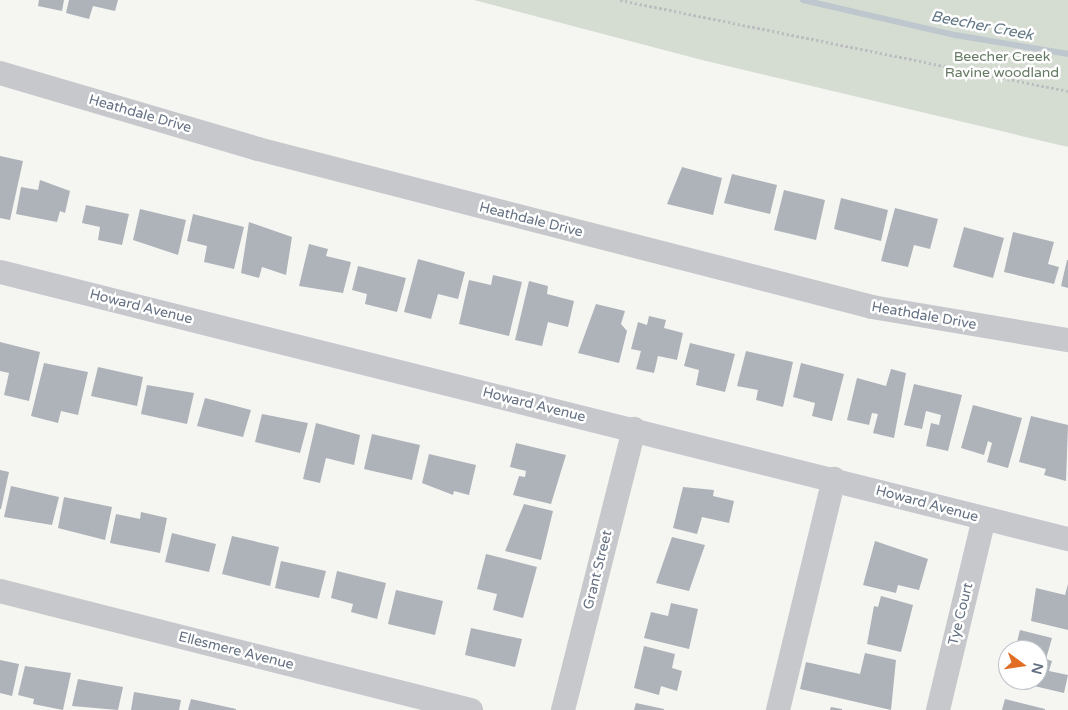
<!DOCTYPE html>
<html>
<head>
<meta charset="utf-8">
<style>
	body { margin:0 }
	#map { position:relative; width:1068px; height:710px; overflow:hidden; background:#f5f6f2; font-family:"Varela Round",sans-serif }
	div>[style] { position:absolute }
	.green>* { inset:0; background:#d5ddd3 }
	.stream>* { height:6px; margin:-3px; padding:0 3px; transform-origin:3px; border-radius:3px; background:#bec7cd }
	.building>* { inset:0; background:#aeb3ba }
	.path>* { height:3px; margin-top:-1.5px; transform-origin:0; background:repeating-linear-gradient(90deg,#bdbec1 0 2.5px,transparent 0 5px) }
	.minor>* { height:24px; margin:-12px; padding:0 12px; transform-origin:12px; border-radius:12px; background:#c6c8cc }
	span { translate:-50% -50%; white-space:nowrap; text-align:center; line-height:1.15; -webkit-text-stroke:5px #fff; paint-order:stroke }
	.park-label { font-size:14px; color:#657a63 }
	.street-label { font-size:14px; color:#657183 }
	.water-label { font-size:15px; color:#657987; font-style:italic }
	.north { position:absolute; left:998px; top:640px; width:50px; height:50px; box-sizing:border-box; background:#fff; border:1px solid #c1c6cd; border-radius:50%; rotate:104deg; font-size:14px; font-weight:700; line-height:20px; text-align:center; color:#657183 }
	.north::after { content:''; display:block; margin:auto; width:18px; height:22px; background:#e26d25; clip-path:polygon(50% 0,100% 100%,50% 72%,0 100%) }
</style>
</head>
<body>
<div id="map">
	<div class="green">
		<i style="clip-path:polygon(474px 0,1068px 0,1068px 147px,702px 60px)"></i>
	</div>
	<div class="stream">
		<i style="left:803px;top:0;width:156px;rotate:13deg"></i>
		<i style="left:955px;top:35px;width:115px;rotate:9.5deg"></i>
	</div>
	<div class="building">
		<i style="clip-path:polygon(39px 0,64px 0,62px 11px,38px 6px)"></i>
		<i style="clip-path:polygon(69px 0,118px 0,115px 11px,93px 6px,89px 19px,66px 13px)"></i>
		<i style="clip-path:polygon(0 156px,23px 161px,10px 220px,0 218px)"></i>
		<i style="clip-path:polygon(682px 167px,722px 178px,713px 215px,667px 204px)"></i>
		<i style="clip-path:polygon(732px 174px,777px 185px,770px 214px,724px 203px)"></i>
		<i style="clip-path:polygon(40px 180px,70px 191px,65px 213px,60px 211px,57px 222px,16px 214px,21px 187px,38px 190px)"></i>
		<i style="clip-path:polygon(784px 190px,825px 200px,816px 240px,774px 230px)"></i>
		<i style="clip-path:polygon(841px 198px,888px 210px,881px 241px,834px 229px)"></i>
		<i style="clip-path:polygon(86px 205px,129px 214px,122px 245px,98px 240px,100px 227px,82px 223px)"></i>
		<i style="clip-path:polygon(895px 208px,938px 219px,930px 249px,914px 245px,908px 267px,881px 261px)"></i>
		<i style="clip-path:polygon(140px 209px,186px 220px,178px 255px,133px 240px)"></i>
		<i style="clip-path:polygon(193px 214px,244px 227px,234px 269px,204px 262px,207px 246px,187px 241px)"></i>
		<i style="clip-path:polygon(249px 222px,292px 237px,286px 275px,262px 267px,259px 278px,241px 273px)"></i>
		<i style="clip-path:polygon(964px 227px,1004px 238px,993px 278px,953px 267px)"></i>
		<i style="clip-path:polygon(1013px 232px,1054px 242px,1048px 264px,1059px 267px,1054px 284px,1004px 272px)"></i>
		<i style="clip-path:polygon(309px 244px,328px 249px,326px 256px,351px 262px,343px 293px,299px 286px)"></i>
		<i style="clip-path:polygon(418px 259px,465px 272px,458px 299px,438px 294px,431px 319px,404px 312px)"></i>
		<i style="clip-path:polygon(1067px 260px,1068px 260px,1068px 288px,1061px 286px)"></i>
		<i style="clip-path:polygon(358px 266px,406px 278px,397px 312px,365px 304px,367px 294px,352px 290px)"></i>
		<i style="clip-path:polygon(493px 275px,522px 282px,509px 336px,459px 324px,469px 280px,491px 285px)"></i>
		<i style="clip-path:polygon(529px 281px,548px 286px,547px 294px,574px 301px,568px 327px,548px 322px,542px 346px,515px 340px)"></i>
		<i style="clip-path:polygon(596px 304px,625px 311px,621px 324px,627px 331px,619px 363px,578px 353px)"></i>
		<i style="clip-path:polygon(649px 316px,666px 320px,664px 328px,683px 333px,677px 360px,658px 356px,654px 373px,636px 369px,641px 351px,631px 349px,638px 322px,647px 325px)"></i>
		<i style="clip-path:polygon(0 342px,40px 352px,29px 401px,4px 395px,9px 373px,0 371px)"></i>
		<i style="clip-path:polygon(690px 343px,735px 354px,725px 392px,696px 385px,699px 370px,684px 366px)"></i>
		<i style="clip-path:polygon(746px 351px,793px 362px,783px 407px,756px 400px,758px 390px,737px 386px)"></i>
		<i style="clip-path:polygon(44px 363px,88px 372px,78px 415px,61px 411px,58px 423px,31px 416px)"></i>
		<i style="clip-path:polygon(801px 363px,844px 374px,832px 421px,812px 416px,815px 403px,793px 397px)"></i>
		<i style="clip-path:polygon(98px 367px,143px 377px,137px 406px,91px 396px)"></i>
		<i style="clip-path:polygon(891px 369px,906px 373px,894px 438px,873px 433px,878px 414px,872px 413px,869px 425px,847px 420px,857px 378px,886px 386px)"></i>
		<i style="clip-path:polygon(914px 384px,962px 395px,948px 451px,926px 446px,931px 423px,939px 425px,941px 415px,926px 411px,922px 429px,904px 425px)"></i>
		<i style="clip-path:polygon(147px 385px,194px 393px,187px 424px,141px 414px)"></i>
		<i style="clip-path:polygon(205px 398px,251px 410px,243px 437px,197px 426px)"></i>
		<i style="clip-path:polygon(973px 405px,1022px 418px,1008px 468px,987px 462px,992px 443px,988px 441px,984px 455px,961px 448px)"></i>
		<i style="clip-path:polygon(262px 414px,308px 423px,300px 453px,255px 442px)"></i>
		<i style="clip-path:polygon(1031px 416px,1068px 425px,1066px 481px,1044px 475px,1046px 469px,1019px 462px)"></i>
		<i style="clip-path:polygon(316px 423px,360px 435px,354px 465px,326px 458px,320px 483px,303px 479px)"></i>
		<i style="clip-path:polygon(372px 434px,420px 445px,412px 480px,364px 469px)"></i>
		<i style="clip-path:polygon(516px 443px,566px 455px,551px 504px,513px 495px,519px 476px,525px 477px,526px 471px,510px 467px)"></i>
		<i style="clip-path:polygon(429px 454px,476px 465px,469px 495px,454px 491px,453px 495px,422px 483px)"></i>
		<i style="clip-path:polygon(0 470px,9px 472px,1px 509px,0 509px)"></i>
		<i style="clip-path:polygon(11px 486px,59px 497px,52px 525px,4px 517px)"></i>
		<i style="clip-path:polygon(683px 487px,714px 490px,713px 496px,734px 501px,729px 523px,702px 517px,697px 534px,673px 528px)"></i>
		<i style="clip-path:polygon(64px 497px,112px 507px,105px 540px,58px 528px)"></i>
		<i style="clip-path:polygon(524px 504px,553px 511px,541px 560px,505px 551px)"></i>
		<i style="clip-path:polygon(141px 512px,167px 518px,160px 553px,110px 543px,116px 514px,140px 519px)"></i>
		<i style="clip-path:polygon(172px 533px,216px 544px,209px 572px,165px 562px)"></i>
		<i style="clip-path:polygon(232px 536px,279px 547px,270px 586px,222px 574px)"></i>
		<i style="clip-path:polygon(672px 537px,705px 545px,689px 591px,656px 583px)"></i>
		<i style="clip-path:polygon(875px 541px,928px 559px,919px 590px,898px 585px,896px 593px,863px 585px)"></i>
		<i style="clip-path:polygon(486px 554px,537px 567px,523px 618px,493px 610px,497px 594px,477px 589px)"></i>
		<i style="clip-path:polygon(281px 561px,326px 571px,319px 598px,275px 588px)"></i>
		<i style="clip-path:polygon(337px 571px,386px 583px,377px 619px,351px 612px,353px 604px,331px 598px)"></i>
		<i style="clip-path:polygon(1068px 584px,1068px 630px,1031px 621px,1036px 588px,1065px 595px)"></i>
		<i style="clip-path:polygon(396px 590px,443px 601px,435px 635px,388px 624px)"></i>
		<i style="clip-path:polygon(881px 596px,913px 605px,901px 652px,867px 644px,874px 606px,878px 607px)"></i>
		<i style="clip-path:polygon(671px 603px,698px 609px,689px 649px,644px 638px,651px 612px,668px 616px)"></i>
		<i style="clip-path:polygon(471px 628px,522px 639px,515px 667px,465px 655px)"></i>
		<i style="clip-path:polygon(1020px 630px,1052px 638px,1046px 659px,1052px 661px,1049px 671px,1068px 675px,1064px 693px,1013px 681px,1038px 680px,1038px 650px,1015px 650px)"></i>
		<i style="clip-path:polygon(644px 646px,675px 654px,672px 668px,682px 671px,677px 691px,661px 686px,659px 695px,634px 688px)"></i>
		<i style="clip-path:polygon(865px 653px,896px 660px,891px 710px,800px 689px,806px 662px,860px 674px)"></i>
		<i style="clip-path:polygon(0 660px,19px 664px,12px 696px,0 693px)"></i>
		<i style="clip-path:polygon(25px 666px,71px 673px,63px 710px,33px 704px,34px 699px,18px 695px)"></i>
		<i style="clip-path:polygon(78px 679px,123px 687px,118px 710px,72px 706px)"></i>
		<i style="clip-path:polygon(134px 692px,181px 700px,179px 710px,131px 710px)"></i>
		<i style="clip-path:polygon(191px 699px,236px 709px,236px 710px,188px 710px)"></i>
		<i style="clip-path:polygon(1005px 699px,1045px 709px,1045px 710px,1002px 710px)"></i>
		<i style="clip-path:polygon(636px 703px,664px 709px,664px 710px,634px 710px)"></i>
		<i style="clip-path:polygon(831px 707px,842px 709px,842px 710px,830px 710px)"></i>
	</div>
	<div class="path">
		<i style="left:620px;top:0;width:457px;rotate:11.5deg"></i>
	</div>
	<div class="minor">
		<i style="left:0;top:73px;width:269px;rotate:16.4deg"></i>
		<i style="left:258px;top:149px;width:634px;rotate:14.43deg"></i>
		<i style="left:872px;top:307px;width:199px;rotate:9.6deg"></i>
		<i style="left:0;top:272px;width:1101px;rotate:14.04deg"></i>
		<i style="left:0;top:591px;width:486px;rotate:14.2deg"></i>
		<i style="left:563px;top:710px;width:290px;rotate:-75.8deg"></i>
		<i style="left:778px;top:710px;width:238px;rotate:-76.4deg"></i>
		<i style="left:938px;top:710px;width:196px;rotate:-76.5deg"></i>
	</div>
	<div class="park-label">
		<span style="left:1002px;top:65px">Beecher Creek<br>Ravine woodland</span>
	</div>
	<div class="street-label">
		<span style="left:140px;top:114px;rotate:16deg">Heathdale Drive</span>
		<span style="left:531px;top:220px;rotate:14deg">Heathdale Drive</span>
		<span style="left:141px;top:307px;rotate:14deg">Howard Avenue</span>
		<span style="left:924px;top:316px;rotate:10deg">Heathdale Drive</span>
		<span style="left:534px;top:405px;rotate:14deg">Howard Avenue</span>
		<span style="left:927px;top:504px;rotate:15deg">Howard Avenue</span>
		<span style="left:598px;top:570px;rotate:-76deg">Grant Street</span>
		<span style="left:961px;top:614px;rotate:-76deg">Tye Court</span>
		<span style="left:236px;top:651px;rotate:14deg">Ellesmere Avenue</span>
	</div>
	<div class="water-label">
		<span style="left:982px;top:26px;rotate:11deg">Beecher Creek</span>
	</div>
	<div class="north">N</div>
</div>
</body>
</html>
